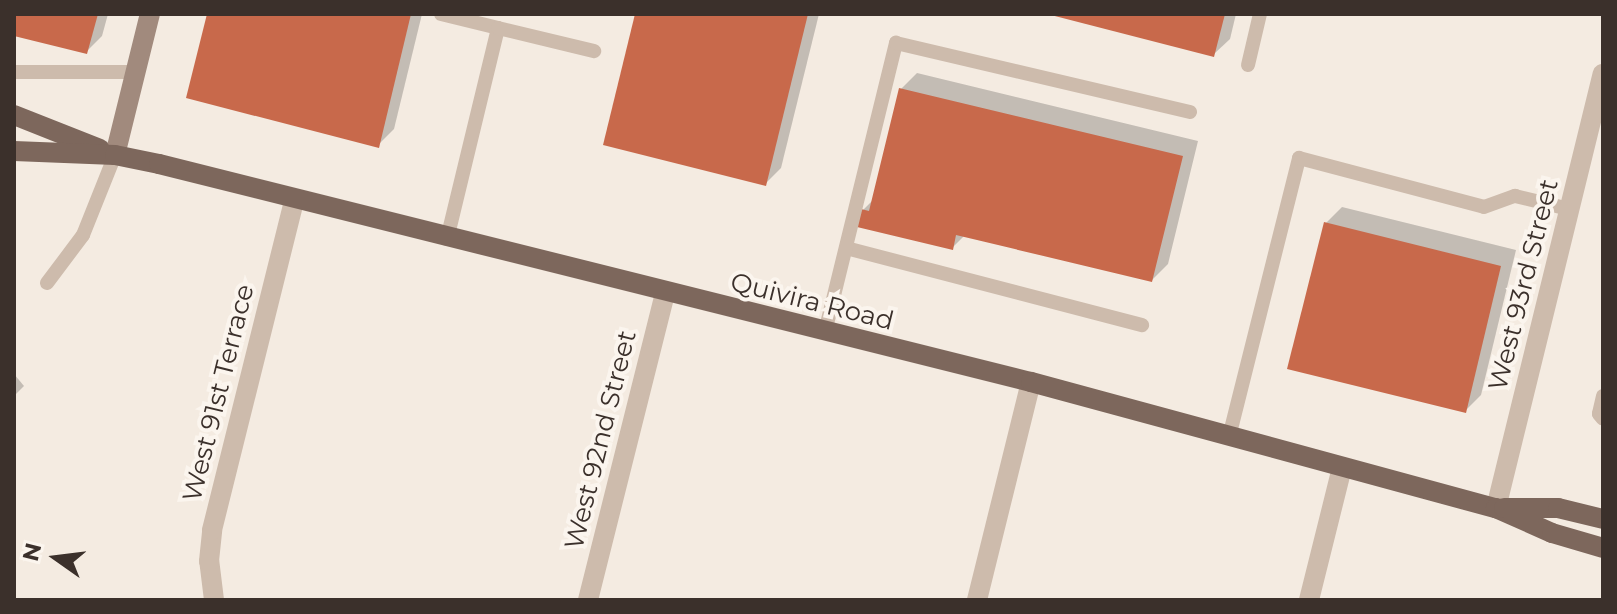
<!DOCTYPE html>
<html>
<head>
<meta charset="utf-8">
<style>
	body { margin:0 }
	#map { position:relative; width:1617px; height:614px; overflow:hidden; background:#f4ebe1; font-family:Montserrat,sans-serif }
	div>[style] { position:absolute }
	.shadow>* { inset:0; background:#0003 }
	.building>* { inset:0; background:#c8694b }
	.lane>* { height:14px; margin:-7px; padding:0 7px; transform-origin:7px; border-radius:7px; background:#cdbbac }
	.street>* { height:20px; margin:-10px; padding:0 10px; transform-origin:10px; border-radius:10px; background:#cdbbac }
	.secondary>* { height:20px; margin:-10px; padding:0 10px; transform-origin:10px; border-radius:10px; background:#a18a7d }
	.primary>* { height:20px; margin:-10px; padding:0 10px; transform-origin:10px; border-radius:10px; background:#7d675c }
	span { translate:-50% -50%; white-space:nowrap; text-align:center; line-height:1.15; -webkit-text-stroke:8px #fbf5ee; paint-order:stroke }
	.street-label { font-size:26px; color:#3b302b }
	.frame { position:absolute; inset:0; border:16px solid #3b302b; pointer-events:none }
	.north { position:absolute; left:16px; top:518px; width:80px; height:80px; -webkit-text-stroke:6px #fbf5ee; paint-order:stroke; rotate:284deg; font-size:22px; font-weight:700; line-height:32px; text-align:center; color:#3b302b }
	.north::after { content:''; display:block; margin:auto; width:28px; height:36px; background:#3b302b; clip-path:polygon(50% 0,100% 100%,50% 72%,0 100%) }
</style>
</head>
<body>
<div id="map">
	<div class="shadow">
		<i style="clip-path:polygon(14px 14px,108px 14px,102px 36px,86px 52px,14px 34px)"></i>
		<i style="clip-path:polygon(209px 14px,422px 14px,394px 129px,378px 145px)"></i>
		<i style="clip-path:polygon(638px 14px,819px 14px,781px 168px,765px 184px)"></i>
		<i style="clip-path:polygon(1050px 14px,1236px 14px,1230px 39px,1214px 54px)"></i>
		<i style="clip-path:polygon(917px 73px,1198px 141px,1168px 264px,1152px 280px,965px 235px,952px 248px,863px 210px,874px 199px,901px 89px)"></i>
		<i style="clip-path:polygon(1342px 207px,1516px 250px,1481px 395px,1465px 411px,1326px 223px)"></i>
		<i style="clip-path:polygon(14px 374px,24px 386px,14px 396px)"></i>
	</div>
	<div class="building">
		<i style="clip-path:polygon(14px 14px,98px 14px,87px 54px,14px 36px)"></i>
		<i style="clip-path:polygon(207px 14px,411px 14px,379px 148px,186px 98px)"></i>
		<i style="clip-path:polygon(635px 14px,808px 14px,766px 186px,603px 145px)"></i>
		<i style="clip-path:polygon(1047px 14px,1225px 14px,1214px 57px)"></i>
		<i style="clip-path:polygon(899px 88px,1183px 156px,1152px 282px,956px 235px,953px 250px,857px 227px,861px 209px,869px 211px)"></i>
		<i style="clip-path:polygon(1324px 222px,1501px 266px,1466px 413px,1287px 369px)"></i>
	</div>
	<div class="lane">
		<i style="left:441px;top:14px;width:59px;rotate:13.8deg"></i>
		<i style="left:1248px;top:65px;width:52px;rotate:-76.8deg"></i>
		<i style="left:14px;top:72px;width:121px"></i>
		<i style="left:447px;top:239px;width:217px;rotate:-76.4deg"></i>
		<i style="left:498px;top:28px;width:99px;rotate:13.5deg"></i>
		<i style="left:846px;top:248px;width:306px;rotate:14.6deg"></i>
		<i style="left:47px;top:283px;width:60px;rotate:-53.1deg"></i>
		<i style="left:83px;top:235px;width:86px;rotate:-68.2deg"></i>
		<i style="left:825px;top:332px;width:298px;rotate:-76.2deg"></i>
		<i style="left:896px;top:43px;width:302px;rotate:13.2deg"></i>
		<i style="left:1603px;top:396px;width:18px;rotate:103deg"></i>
		<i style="left:1599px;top:414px;width:6px;rotate:51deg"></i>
		<i style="left:1229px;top:437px;width:288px;rotate:-75.9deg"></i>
		<i style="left:1299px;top:158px;width:191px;rotate:14.8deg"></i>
		<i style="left:1484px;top:207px;width:33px;rotate:-20deg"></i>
		<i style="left:1515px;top:196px;width:56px;rotate:13.5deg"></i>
	</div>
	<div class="street">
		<i style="left:1496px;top:508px;width:447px;rotate:-76.2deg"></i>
		<i style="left:214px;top:600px;width:39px;rotate:-97deg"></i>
		<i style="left:209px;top:561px;width:31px;rotate:-84deg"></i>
		<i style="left:212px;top:530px;width:339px;rotate:-76deg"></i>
		<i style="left:588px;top:600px;width:317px;rotate:-75.9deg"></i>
		<i style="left:977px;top:600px;width:225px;rotate:-76.1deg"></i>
		<i style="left:1309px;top:600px;width:136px;rotate:-76deg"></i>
	</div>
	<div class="secondary">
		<i style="left:115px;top:155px;width:145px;rotate:-76.1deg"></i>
	</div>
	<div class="primary">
		<i style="left:14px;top:115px;width:92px;rotate:21.6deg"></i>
		<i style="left:14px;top:151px;width:101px;rotate:2.3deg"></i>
		<i style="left:115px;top:155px;width:45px;rotate:11.6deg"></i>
		<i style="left:159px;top:164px;width:899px;rotate:14.04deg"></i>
		<i style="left:1031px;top:382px;width:482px;rotate:15.2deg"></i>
		<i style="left:1496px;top:508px;width:61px;rotate:24.1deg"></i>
		<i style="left:1552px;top:533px;width:53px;rotate:16.4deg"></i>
		<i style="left:1504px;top:508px;width:54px"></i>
		<i style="left:1558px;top:508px;width:46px;rotate:13.7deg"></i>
	</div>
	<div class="street-label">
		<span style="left:1524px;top:285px;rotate:-76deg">West 93rd Street</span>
		<span style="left:812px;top:302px;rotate:14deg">Quivira Road</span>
		<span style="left:219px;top:393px;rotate:-76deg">West 91st Terrace</span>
		<span style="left:601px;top:440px;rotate:-76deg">West 92nd Street</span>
	</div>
	<div class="frame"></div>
	<div class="north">N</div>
</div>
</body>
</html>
